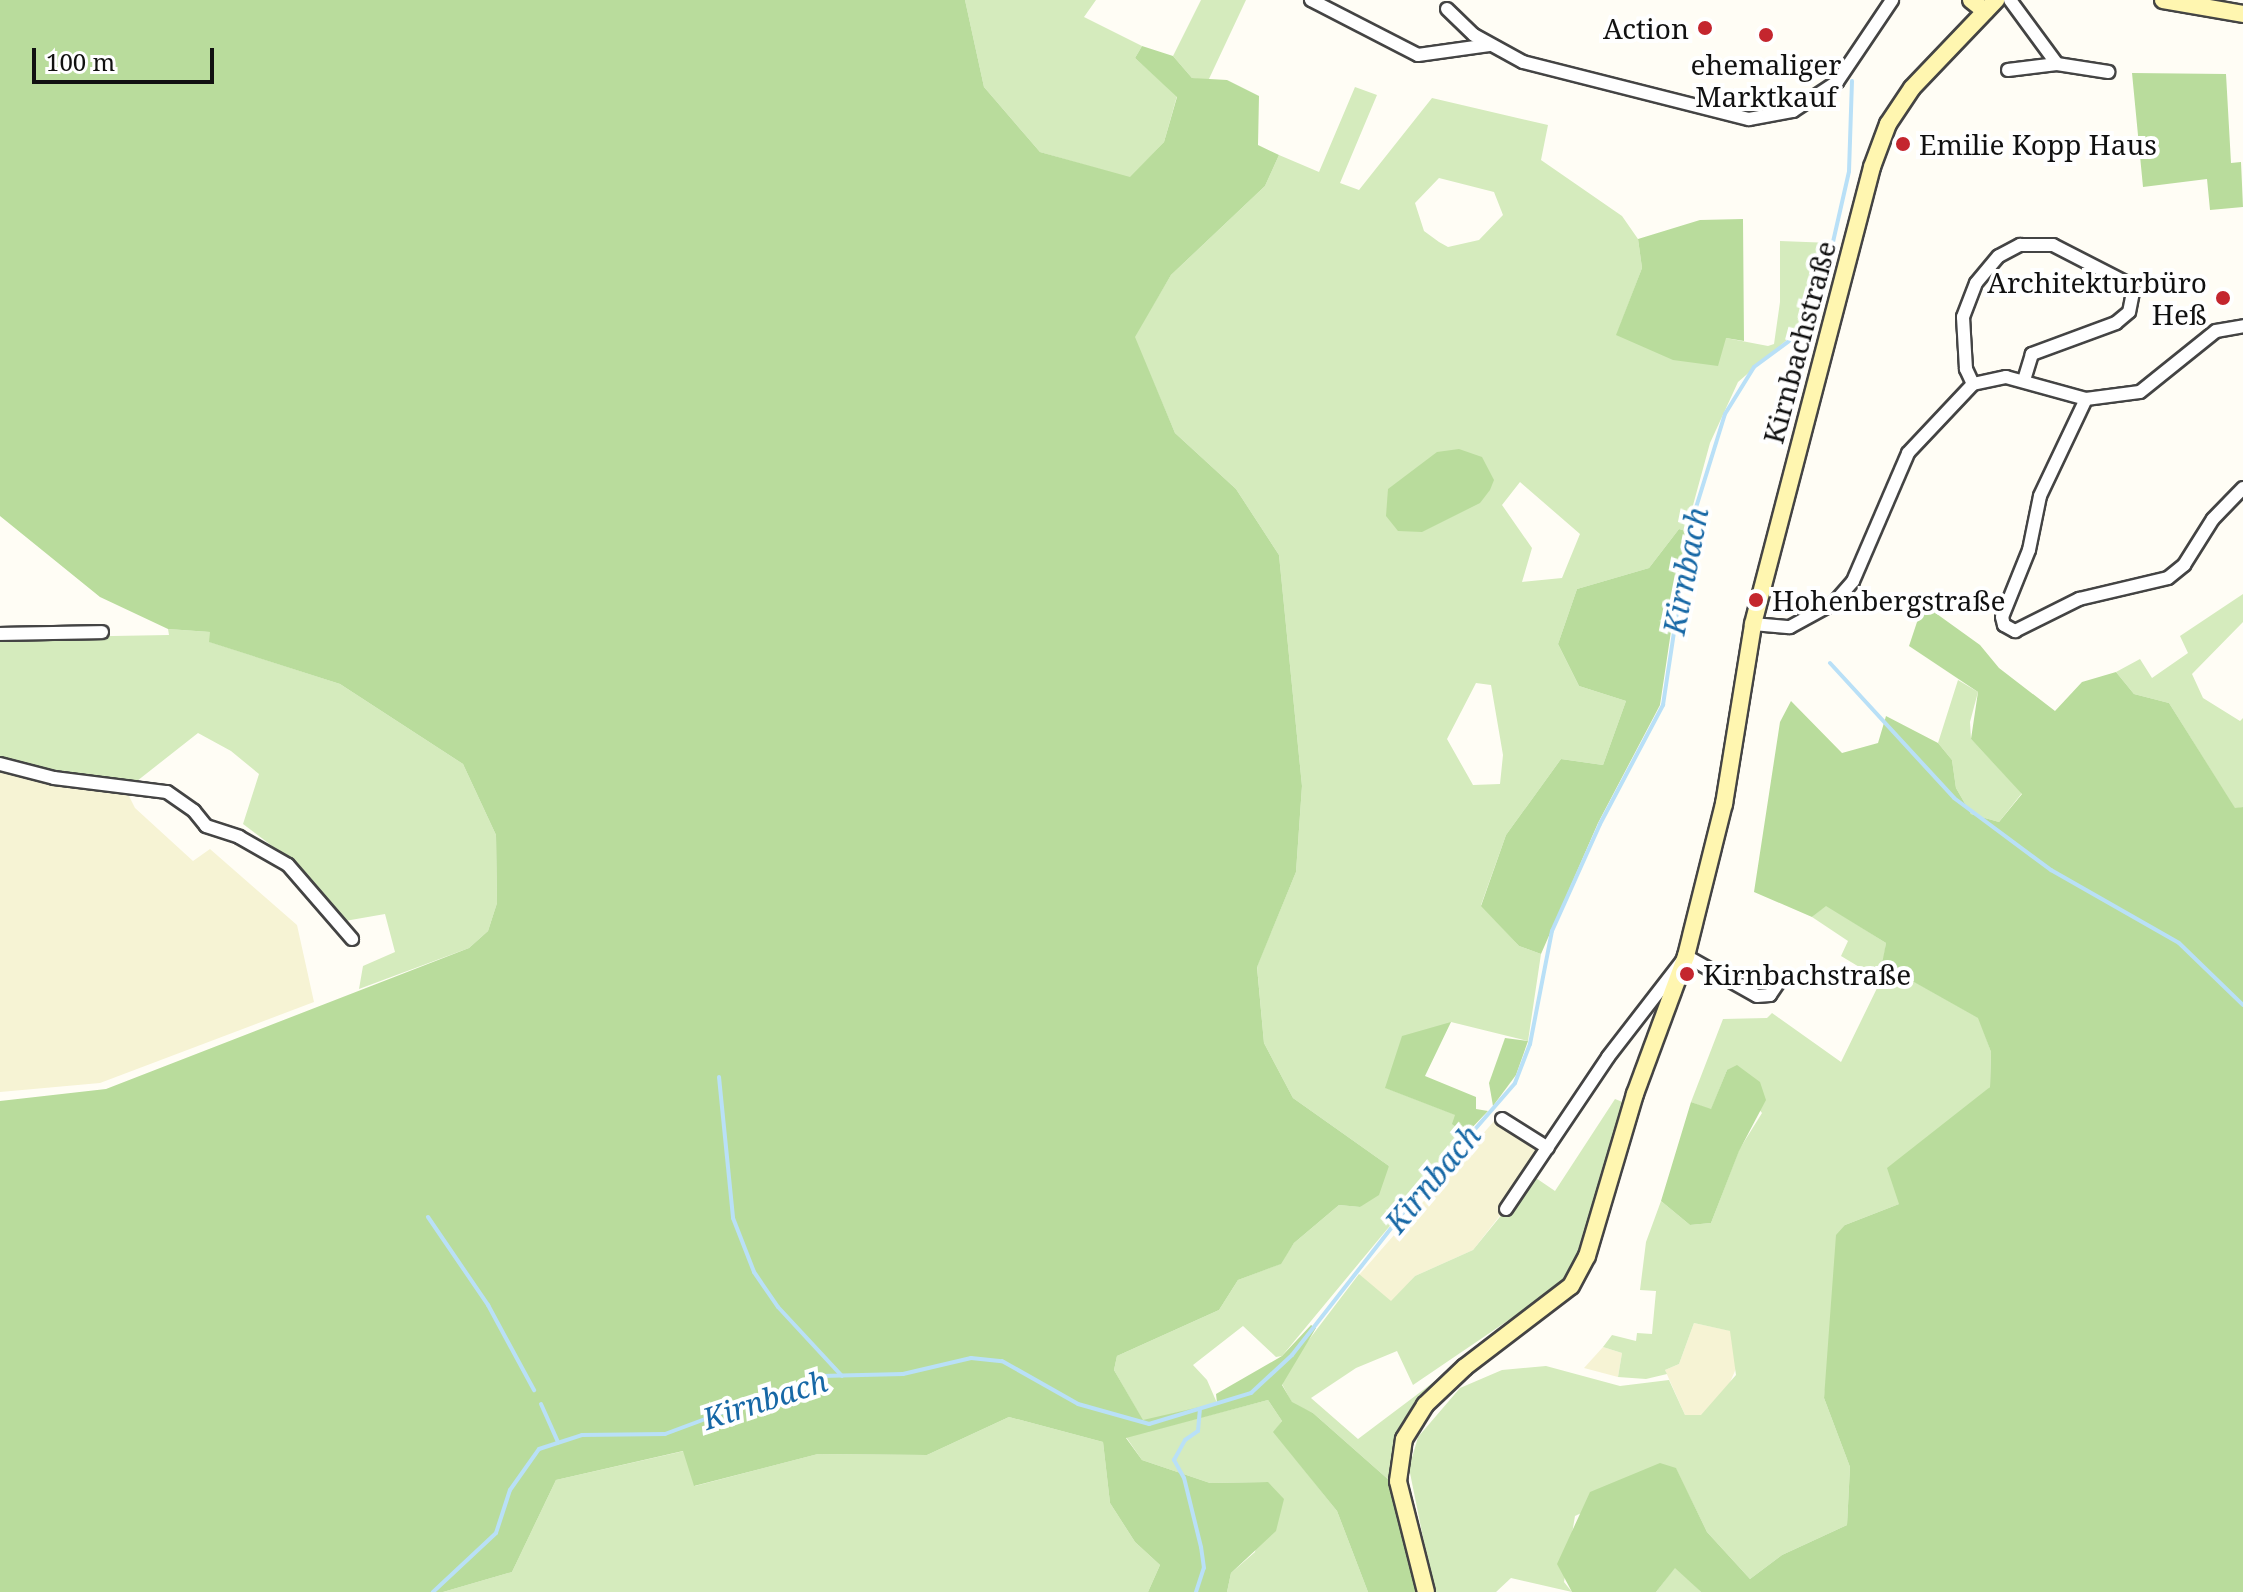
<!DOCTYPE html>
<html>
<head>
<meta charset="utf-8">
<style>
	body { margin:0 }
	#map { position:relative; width:2243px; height:1592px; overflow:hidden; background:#fffdf5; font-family:"Noto Serif",serif }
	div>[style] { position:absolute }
	.farmland>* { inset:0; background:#f6f3d4 }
	.green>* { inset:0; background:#d5ebbd }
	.forest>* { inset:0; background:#b9dc9c }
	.stream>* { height:4px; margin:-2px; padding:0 2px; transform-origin:2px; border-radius:2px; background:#b9e0f7 }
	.roads { filter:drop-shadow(2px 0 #444) drop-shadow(-2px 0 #444) drop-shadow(0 2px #444) drop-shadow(0 -2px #444) }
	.minor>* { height:12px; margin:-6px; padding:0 6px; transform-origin:6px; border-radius:6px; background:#fff }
	.secondary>* { height:16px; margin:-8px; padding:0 8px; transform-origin:8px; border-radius:8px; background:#fff6b0 }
	.dots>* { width:22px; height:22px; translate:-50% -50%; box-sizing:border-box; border:4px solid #fff; border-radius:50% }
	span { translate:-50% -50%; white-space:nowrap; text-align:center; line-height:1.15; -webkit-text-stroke:8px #fff; paint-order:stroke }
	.poi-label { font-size:28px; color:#111 }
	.right { translate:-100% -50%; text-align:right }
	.left { translate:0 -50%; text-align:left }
	.street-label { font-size:28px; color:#111 }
	.water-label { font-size:30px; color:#1768a6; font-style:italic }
	.scale { position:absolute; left:32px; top:48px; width:182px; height:36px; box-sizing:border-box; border:4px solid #111; border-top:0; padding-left:10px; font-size:24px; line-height:28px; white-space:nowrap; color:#111; -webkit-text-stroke:6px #fff; paint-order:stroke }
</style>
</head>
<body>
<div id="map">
	<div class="farmland">
		<i style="clip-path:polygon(0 768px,126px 790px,135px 808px,193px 861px,210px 849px,297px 925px,314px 1002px,100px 1083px,0 1092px)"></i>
		<i style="clip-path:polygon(1495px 1120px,1548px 1154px,1473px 1250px,1415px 1276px,1391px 1302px,1359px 1275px)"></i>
		<i style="clip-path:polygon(1694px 1323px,1731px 1331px,1738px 1364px,1728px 1387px,1702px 1415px,1685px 1415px,1665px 1370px,1679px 1364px)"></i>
		<i style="clip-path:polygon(1603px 1347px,1622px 1353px,1618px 1377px,1584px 1368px)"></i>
	</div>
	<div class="green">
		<i style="clip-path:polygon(965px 0,1096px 0,1084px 17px,1142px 46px,1135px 58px,1177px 96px,1164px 142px,1130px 178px,1040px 152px,984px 87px)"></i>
		<i style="clip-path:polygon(1201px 0,1246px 0,1208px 81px,1192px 78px,1173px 56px)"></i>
		<i style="clip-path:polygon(evenodd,1355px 87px,1377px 95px,1340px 183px,1359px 190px,1432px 98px,1548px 125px,1541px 160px,1622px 216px,1638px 239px,1642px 268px,1617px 334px,1726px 338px,1768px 346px,1774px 344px,1780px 302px,1780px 241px,1832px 243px,1810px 320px,1738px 382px,1710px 443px,1686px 531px,1679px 529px,1649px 568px,1577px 589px,1558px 644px,1579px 686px,1626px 701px,1603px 765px,1561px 759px,1506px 835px,1481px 905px,1519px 946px,1541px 954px,1528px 1041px,1451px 1022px,1386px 1088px,1456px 1115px,1458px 1131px,1466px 1134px,1282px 1356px,1276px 1357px,1243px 1326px,1193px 1365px,1207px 1380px,1217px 1403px,1143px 1421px,1114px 1370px,1117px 1356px,1219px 1310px,1238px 1280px,1280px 1264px,1294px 1243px,1339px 1205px,1360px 1207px,1389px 1166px,1293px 1098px,1264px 1043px,1257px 966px,1296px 872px,1302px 786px,1279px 555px,1236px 489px,1175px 433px,1134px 337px,1171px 275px,1265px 186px,1279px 155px,1319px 172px,1355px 87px,1439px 178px,1494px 192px,1503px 215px,1479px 240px,1448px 247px,1439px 242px,1424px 231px,1415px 203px,1439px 178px,1355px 87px,1520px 482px,1580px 534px,1562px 578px,1522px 582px,1532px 548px,1502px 505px,1520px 482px,1355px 87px,1476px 683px,1491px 685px,1503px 755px,1500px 784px,1473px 785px,1447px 739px,1476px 683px)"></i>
		<i style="clip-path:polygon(2243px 594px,2243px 622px,2192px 674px,2203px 698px,2240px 721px,2243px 718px,2243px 807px,2235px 809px,2169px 703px,2134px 694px,2116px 672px,2140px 659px,2152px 678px,2188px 653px,2180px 636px)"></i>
		<i style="clip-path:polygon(168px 629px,210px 632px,210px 642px,340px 684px,463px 764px,496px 835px,497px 903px,488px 931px,469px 948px,359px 989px,363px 966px,395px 952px,385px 914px,345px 921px,292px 861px,243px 824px,259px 774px,231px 751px,198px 733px,137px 781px,63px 774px,0 760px,0 638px,169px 635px)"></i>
		<i style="clip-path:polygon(1958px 680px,1978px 692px,1970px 722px,1971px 739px,2022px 793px,1999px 822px,1971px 814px,1956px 788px,1952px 760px,1938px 743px)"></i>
		<i style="clip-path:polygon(1826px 905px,1886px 943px,1883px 964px,1979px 1018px,1991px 1052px,1990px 1087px,1899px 1204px,1845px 1225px,1824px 1398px,1850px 1467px,1847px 1525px,1782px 1555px,1750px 1579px,1707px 1532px,1676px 1469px,1575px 1516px,1564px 1582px,1572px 1592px,1511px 1578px,1496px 1592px,1434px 1592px,1409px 1468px,1418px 1437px,1460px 1388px,1502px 1370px,1546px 1366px,1620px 1386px,1669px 1380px,1685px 1415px,1701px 1415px,1736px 1375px,1730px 1331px,1694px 1323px,1679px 1364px,1665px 1370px,1667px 1374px,1646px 1379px,1618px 1377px,1622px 1353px,1603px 1347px,1612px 1335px,1636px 1341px,1637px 1333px,1652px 1334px,1656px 1291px,1640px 1290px,1646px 1242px,1661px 1201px,1690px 1225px,1711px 1223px,1739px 1150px,1762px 1113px,1727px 1070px,1711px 1110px,1691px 1102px,1723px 1019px,1767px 1018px,1772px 1013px,1841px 1062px,1881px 980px,1841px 956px,1848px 941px,1812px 917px)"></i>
		<i style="clip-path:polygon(1615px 1099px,1625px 1103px,1588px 1230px,1563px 1283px,1413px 1385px,1397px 1351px,1356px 1368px,1311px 1398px,1358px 1439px,1451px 1369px,1408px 1418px,1392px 1452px,1390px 1481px,1313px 1413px,1292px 1403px,1282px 1384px,1298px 1354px,1359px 1274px,1391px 1301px,1415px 1276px,1473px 1250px,1533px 1176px,1555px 1191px)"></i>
		<i style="clip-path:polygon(1268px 1400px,1282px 1421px,1274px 1432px,1337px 1511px,1368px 1592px,1227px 1592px,1231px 1573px,1255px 1552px,1268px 1482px,1210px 1483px,1142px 1460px,1126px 1437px)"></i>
		<i style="clip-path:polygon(1009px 1417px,1103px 1442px,1110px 1503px,1135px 1542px,1160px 1565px,1148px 1592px,443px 1592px,512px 1572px,556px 1480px,684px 1451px,695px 1486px,818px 1454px,927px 1455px)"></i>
		<i style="clip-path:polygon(1675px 1567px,1701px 1592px,1656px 1592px)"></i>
	</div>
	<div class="forest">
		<i style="clip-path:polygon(0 0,965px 0,984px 87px,1040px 152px,1130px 177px,1164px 142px,1177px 97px,1135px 58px,1142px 46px,1173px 56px,1192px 78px,1227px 80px,1259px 96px,1258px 145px,1279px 155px,1265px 186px,1171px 275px,1135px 337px,1175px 433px,1236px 489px,1279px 555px,1302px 786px,1296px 872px,1257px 967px,1264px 1043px,1293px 1098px,1389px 1166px,1379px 1195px,1360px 1207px,1339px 1205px,1294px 1243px,1281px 1264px,1238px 1280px,1219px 1310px,1117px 1356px,1114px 1370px,1143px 1420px,1217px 1403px,1216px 1394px,1282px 1356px,1311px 1325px,1316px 1328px,1282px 1385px,1292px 1402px,1313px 1413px,1390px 1481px,1417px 1592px,1368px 1592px,1337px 1511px,1273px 1432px,1282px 1421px,1268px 1400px,1126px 1438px,1142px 1460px,1210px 1483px,1268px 1482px,1284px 1499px,1276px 1531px,1231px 1573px,1227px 1592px,1148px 1592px,1160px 1565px,1135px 1542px,1110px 1503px,1103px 1442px,1009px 1417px,927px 1455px,818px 1454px,694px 1486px,683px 1451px,556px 1480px,512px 1572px,443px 1592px,0 1592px,0 1101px,106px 1089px,469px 948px,488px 931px,497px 903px,496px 835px,463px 764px,340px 684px,209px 642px,210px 632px,168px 629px,100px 597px,0 516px)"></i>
		<i style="clip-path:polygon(2132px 73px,2226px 74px,2231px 163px,2241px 162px,2243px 207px,2210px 210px,2207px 179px,2143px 187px)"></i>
		<i style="clip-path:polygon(1743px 219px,1744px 341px,1726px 338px,1718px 366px,1673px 360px,1616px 335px,1642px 268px,1638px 239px,1700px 220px)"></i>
		<i style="clip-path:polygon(1459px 449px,1482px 457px,1494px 480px,1490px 490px,1480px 503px,1422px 532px,1398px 531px,1386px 516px,1388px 489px,1437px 452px)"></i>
		<i style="clip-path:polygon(1679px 529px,1686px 531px,1660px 705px,1598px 823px,1541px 954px,1519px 946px,1481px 906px,1506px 835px,1561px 759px,1603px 765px,1626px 701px,1579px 686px,1558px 644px,1577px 589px,1649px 568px)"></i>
		<i style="clip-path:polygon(1923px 604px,1980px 645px,1999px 668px,2055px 711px,2082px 682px,2116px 672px,2134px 694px,2169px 703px,2235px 808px,2243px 807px,2243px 1592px,1701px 1592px,1675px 1568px,1656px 1592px,1572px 1592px,1557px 1564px,1590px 1492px,1660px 1463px,1676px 1468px,1707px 1532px,1750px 1579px,1782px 1555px,1847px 1525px,1850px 1467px,1824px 1398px,1836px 1235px,1845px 1225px,1899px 1204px,1887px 1168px,1990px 1087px,1991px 1052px,1978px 1018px,1882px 964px,1886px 943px,1826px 906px,1812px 917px,1754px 892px,1780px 722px,1791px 701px,1842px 753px,1878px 743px,1886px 716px,1938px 743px,1952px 760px,1956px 788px,1971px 814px,1999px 822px,2022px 794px,1971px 739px,1978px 692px,1909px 646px)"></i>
		<i style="clip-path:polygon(1451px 1022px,1425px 1076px,1476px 1097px,1476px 1109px,1488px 1111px,1466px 1134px,1452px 1124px,1455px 1115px,1385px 1088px,1402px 1036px)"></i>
		<i style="clip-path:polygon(1505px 1038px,1528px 1041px,1516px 1075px,1493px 1106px,1489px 1083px)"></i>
		<i style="clip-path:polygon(1737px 1065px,1760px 1082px,1766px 1100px,1739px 1151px,1711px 1223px,1690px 1225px,1661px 1201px,1691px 1102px,1711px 1109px,1727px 1070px)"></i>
	</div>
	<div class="stream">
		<i style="left:1830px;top:663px;width:183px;rotate:47.4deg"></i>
		<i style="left:1954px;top:798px;width:121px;rotate:36.6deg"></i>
		<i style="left:2051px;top:870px;width:147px;rotate:29.7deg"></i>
		<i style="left:2179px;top:943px;width:89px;rotate:44.1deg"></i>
		<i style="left:719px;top:1077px;width:142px;rotate:84.3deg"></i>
		<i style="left:733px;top:1218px;width:58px;rotate:68.7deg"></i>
		<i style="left:754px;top:1272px;width:42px;rotate:55.6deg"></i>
		<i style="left:778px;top:1307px;width:94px;rotate:47.2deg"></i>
		<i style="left:428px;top:1217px;width:107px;rotate:55.7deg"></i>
		<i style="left:488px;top:1305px;width:97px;rotate:61.6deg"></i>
		<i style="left:541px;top:1404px;width:42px;rotate:65.9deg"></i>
		<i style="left:433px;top:1592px;width:86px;rotate:-43.1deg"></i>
		<i style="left:496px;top:1533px;width:45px;rotate:-72deg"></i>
		<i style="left:510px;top:1490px;width:50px;rotate:-54.7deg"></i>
		<i style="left:539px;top:1449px;width:45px;rotate:-18deg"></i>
		<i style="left:582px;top:1435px;width:83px;rotate:-0.7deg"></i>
		<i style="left:665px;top:1434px;width:166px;rotate:-20.4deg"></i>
		<i style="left:821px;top:1376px;width:82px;rotate:-1.4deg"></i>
		<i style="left:903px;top:1374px;width:70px;rotate:-13.2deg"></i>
		<i style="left:971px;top:1358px;width:31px;rotate:6deg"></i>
		<i style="left:1002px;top:1361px;width:87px;rotate:29.5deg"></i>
		<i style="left:1078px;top:1404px;width:74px;rotate:15.7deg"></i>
		<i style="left:1149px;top:1424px;width:107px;rotate:-16.9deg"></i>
		<i style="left:1251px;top:1393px;width:56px;rotate:-42.8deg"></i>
		<i style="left:1292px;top:1355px;width:192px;rotate:-52deg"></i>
		<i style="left:1410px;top:1204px;width:160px;rotate:-49deg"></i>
		<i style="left:1515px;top:1083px;width:42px;rotate:-69deg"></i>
		<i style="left:1530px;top:1044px;width:115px;rotate:-79deg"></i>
		<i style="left:1552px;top:931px;width:117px;rotate:-65.8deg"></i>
		<i style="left:1600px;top:824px;width:135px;rotate:-62.1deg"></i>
		<i style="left:1663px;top:705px;width:180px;rotate:-81.4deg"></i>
		<i style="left:1690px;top:527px;width:118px;rotate:-72.8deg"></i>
		<i style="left:1725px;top:414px;width:55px;rotate:-58.3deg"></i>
		<i style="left:1754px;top:367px;width:62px;rotate:-36.5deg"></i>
		<i style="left:1804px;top:330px;width:26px;rotate:-58deg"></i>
		<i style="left:1818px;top:308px;width:140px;rotate:-77.2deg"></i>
		<i style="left:1849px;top:171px;width:90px;rotate:-88.1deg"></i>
		<i style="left:1196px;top:1592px;width:25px;rotate:-72deg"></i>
		<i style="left:1204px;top:1568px;width:21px;rotate:-98deg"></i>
		<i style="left:1201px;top:1547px;width:71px;rotate:-103.8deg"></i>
		<i style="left:1184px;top:1478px;width:21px;rotate:-119deg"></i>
		<i style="left:1174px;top:1460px;width:23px;rotate:-61deg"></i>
		<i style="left:1185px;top:1440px;width:16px;rotate:-35deg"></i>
		<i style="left:1198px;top:1431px;width:21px;rotate:-85deg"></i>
	</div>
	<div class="roads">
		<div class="minor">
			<i style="left:1311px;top:0;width:120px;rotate:27.2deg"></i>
			<i style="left:1418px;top:55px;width:72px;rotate:-8deg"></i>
			<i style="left:2010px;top:0;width:79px;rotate:53.7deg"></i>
			<i style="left:1447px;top:9px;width:37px;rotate:44deg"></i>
			<i style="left:1474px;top:35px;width:56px;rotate:28.9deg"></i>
			<i style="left:1523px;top:62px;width:233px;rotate:14.2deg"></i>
			<i style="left:1749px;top:119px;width:45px;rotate:-10.3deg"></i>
			<i style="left:1793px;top:111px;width:53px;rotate:-33.4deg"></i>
			<i style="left:1837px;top:82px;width:99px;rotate:-56.1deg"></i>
			<i style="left:2008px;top:70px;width:49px;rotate:-7deg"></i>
			<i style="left:2057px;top:64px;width:52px;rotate:8.9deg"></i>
			<i style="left:1973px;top:384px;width:17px;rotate:-115deg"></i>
			<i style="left:1966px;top:369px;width:52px;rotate:-93.3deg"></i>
			<i style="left:1963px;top:317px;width:36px;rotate:-69deg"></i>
			<i style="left:1976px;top:283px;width:35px;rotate:-50deg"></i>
			<i style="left:1999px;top:256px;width:24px;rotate:-28deg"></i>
			<i style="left:2020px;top:245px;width:33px"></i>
			<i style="left:2053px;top:245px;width:85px;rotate:27.2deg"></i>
			<i style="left:2129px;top:284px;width:9px;rotate:63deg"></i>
			<i style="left:2133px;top:292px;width:20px;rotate:101deg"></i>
			<i style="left:2129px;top:312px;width:17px;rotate:140deg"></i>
			<i style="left:2116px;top:323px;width:90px;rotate:159.7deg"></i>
			<i style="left:2032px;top:354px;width:27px;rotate:107deg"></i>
			<i style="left:2086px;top:399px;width:107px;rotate:115.4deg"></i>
			<i style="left:2040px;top:496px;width:55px;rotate:101.5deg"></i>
			<i style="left:2029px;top:550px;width:72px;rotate:111.9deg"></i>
			<i style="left:2002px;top:617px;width:8px;rotate:76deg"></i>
			<i style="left:2004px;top:625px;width:13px;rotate:29deg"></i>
			<i style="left:2015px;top:631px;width:72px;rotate:-26.6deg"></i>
			<i style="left:2079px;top:599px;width:91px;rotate:-13.3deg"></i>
			<i style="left:2168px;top:578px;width:21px;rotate:-39deg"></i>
			<i style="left:2184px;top:565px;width:54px;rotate:-57.8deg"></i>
			<i style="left:2213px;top:519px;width:43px;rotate:-45.9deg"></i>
			<i style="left:1753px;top:624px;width:37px;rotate:5deg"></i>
			<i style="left:1790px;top:627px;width:50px;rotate:-28.6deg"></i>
			<i style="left:1834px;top:603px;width:29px;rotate:-49deg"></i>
			<i style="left:1853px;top:581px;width:139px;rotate:-66.7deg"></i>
			<i style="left:1908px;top:453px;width:95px;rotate:-46.7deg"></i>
			<i style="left:1973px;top:384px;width:34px;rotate:-12deg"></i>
			<i style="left:2006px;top:377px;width:83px;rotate:15.4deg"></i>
			<i style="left:2086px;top:399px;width:54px;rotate:-7.4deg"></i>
			<i style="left:2140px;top:392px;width:97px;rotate:-38.8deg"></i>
			<i style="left:2216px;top:331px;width:27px;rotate:-10deg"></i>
			<i style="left:0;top:634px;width:102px;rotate:-1.1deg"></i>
			<i style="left:0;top:764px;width:56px;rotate:14.5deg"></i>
			<i style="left:54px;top:778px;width:114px;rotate:7.1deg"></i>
			<i style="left:167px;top:792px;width:33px;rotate:35deg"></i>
			<i style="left:194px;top:811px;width:19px;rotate:51deg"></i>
			<i style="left:206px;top:826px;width:35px;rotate:18deg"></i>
			<i style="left:239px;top:837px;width:56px;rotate:29.7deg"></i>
			<i style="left:288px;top:865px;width:98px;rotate:49.1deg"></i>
			<i style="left:1502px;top:1119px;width:54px;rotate:32.2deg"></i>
			<i style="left:1506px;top:1209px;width:183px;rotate:-56.1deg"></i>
			<i style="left:1608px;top:1057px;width:128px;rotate:-52.3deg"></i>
			<i style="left:1686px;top:956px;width:81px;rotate:29.4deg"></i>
			<i style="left:1757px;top:996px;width:13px;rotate:-4deg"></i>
			<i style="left:1770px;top:995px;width:14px;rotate:-56deg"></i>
		</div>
		<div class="secondary">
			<i style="left:1971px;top:0;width:18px;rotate:38deg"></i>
			<i style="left:2163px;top:0;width:81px;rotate:9.9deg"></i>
			<i style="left:1426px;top:1592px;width:114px;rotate:-104.2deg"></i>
			<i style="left:1398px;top:1481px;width:42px;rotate:-81.9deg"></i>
			<i style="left:1404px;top:1439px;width:40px;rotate:-58deg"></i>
			<i style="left:1425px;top:1405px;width:55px;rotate:-43.5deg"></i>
			<i style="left:1465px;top:1367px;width:133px;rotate:-37.4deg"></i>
			<i style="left:1571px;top:1286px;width:34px;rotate:-62deg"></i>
			<i style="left:1587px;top:1256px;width:169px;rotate:-73.5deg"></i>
			<i style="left:1635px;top:1094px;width:147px;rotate:-69.7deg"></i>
			<i style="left:1686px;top:956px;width:157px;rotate:-76deg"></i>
			<i style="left:1724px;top:804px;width:182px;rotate:-80.8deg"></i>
			<i style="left:1753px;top:624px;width:472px;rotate:-75.4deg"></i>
			<i style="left:1872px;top:167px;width:46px;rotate:-69.6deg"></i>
			<i style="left:1888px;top:124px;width:43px;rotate:-56.3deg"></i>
			<i style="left:1912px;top:88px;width:122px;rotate:-46.3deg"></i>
		</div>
	</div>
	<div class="dots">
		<i style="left:1705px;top:28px;background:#c4262e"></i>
		<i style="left:1766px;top:35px;background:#c4262e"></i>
		<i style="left:1903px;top:144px;background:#c4262e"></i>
		<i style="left:2223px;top:298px;background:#c4262e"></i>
		<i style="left:1756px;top:600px;background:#c4262e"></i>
		<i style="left:1687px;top:974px;background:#c4262e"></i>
	</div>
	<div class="poi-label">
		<span class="right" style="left:1689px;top:28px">Action</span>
		<span style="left:1766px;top:80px">ehemaliger<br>Marktkauf</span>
		<span class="left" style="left:1919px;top:144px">Emilie Kopp Haus</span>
		<span class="right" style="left:2207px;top:298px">Architekturbüro<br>Heß</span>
		<span class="left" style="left:1772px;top:600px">Hohenbergstraße</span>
		<span class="left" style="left:1703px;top:974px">Kirnbachstraße</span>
	</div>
	<div class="street-label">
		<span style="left:1799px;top:342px;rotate:-75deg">Kirnbachstraße</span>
	</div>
	<div class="water-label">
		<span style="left:1686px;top:571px;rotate:-79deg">Kirnbach</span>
		<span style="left:1433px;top:1179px;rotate:-50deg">Kirnbach</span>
		<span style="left:765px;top:1400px;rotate:-18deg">Kirnbach</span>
	</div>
	<div class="scale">100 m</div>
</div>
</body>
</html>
